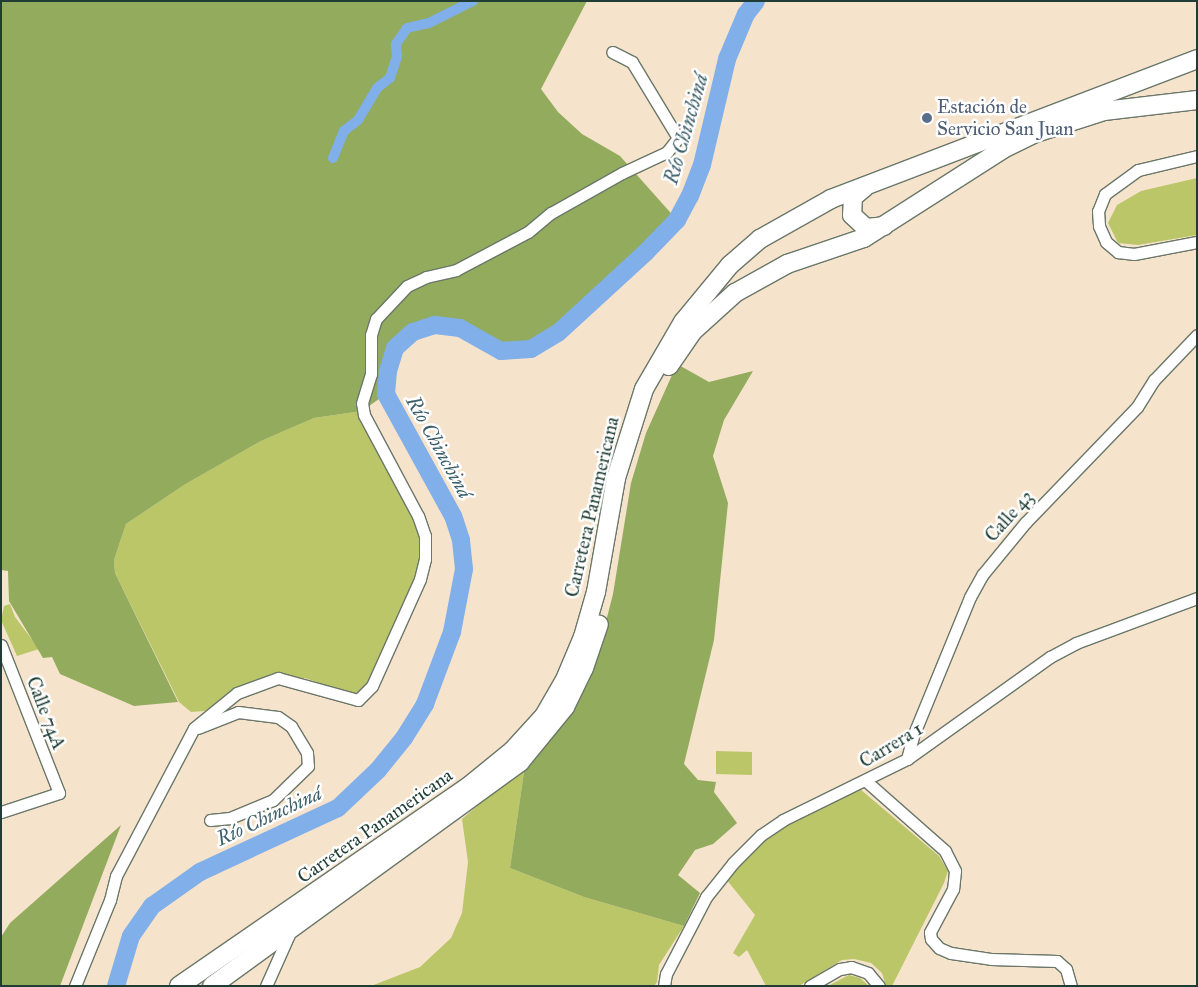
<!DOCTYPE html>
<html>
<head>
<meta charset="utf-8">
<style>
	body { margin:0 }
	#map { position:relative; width:1198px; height:987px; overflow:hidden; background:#f6e3cc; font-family:"IM FELL Great Primer",serif }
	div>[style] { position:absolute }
	.green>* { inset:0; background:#bac668 }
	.forest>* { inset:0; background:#93ab5c }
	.canal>* { height:10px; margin:-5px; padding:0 5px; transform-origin:5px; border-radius:5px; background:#80afea }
	.river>* { height:18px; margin:-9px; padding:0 9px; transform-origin:9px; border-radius:9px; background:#80afea }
	.roads { filter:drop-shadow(1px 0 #6a7769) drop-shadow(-1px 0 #6a7769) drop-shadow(0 1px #6a7769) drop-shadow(0 -1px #6a7769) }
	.minor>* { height:11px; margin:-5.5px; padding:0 5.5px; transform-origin:5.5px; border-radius:5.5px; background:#fff }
	.highway>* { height:18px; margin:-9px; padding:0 9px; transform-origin:9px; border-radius:9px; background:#fff }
	.dots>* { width:14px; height:14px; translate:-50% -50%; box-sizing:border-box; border:2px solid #fff; border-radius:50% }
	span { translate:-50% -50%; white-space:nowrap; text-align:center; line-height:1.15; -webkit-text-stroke:5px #fff; paint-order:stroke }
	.service-label { font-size:19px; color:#4e5e75 }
	.left { translate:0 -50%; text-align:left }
	.street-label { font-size:19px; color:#1f3d34 }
	.water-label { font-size:20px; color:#3c5f6b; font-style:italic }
	.frame { position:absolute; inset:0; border:2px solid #1f3d34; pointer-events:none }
</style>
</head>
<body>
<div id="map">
	<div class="green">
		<i style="clip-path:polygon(1197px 178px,1197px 235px,1138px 245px,1118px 243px,1108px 223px,1117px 205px,1141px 191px)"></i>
		<i style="clip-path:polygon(362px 411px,424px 523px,425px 564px,380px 684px,367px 695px,356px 696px,305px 678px,280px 678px,205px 711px,191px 712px,179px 702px,115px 573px,114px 560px,126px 524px,184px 485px,261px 441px,314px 418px)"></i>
		<i style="clip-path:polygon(10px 604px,15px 617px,39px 649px,17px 656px,1px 620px,4px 606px)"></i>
		<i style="clip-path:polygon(716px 751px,752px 752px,752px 775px,716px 774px)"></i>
		<i style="clip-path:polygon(525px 765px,510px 868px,584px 897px,684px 926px,659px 965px,657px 982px,654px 986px,371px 986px,420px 967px,451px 938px,462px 913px,468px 862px,462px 819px)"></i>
		<i style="clip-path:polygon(860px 789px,939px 856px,948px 871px,944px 883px,892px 986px,886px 986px,882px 973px,871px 963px,854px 959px,842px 960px,799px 986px,766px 986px,747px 950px,739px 957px,733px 953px,755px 915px,726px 879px,763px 839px,785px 824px)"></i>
		<i style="clip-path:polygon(849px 975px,860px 978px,869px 986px,828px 986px)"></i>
	</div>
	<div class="forest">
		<i style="clip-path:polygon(1px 1px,587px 1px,541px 89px,558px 112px,582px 134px,620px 156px,677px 220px,558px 333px,531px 349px,501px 351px,460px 328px,435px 325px,413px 332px,395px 348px,388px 371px,386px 394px,362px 411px,314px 418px,261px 441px,184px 485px,126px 524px,114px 560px,115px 573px,178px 702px,134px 706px,60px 674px,52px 657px,43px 658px,9px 601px,8px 571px,1px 570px)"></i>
		<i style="clip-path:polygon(677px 364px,709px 382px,753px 371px,724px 420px,713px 456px,728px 503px,714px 640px,684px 764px,698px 780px,716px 782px,714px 792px,737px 823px,713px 844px,695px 850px,678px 875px,700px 893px,684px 926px,584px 897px,510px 868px,525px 765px,601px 641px,613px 594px,631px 483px,646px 433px)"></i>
		<i style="clip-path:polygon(121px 825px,60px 986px,1px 986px,1px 937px,10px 923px)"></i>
	</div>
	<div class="canal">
		<i style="left:333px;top:158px;width:29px;rotate:-68deg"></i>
		<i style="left:344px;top:131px;width:18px;rotate:-38deg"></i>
		<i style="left:358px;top:120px;width:37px;rotate:-59deg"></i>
		<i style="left:377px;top:88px;width:16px;rotate:-38deg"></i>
		<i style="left:390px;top:78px;width:23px;rotate:-72deg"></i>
		<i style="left:397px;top:56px;width:12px;rotate:-95deg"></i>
		<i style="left:396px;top:44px;width:19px;rotate:-55deg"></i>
		<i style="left:407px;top:28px;width:23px;rotate:-13deg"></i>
		<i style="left:429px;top:23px;width:49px;rotate:-26.6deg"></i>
	</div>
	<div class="river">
		<i style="left:116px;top:986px;width:52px;rotate:-73.3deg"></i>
		<i style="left:131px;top:936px;width:37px;rotate:-55deg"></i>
		<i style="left:152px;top:906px;width:59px;rotate:-35.3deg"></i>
		<i style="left:200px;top:872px;width:152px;rotate:-24.9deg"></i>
		<i style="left:338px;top:808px;width:55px;rotate:-43.5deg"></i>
		<i style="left:378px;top:770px;width:41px;rotate:-50.9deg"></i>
		<i style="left:404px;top:738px;width:40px;rotate:-58deg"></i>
		<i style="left:425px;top:704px;width:77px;rotate:-69.4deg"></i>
		<i style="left:452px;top:632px;width:64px;rotate:-79.2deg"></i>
		<i style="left:464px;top:569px;width:29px;rotate:-96deg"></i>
		<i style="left:461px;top:540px;width:25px;rotate:-108deg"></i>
		<i style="left:453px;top:516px;width:139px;rotate:-118.8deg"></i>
		<i style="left:386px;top:394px;width:23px;rotate:-85deg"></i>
		<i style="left:388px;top:371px;width:24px;rotate:-73deg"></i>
		<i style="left:395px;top:348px;width:24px;rotate:-42deg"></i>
		<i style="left:413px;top:332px;width:23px;rotate:-18deg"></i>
		<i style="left:435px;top:325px;width:25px;rotate:7deg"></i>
		<i style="left:460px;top:328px;width:47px;rotate:29.3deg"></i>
		<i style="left:501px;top:351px;width:30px;rotate:-4deg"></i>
		<i style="left:531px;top:349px;width:31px;rotate:-31deg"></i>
		<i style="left:558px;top:333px;width:120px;rotate:-42.6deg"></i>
		<i style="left:646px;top:252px;width:45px;rotate:-45.9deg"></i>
		<i style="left:677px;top:220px;width:27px;rotate:-62deg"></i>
		<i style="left:690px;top:196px;width:33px;rotate:-69deg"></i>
		<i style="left:702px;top:165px;width:109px;rotate:-76.7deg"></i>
		<i style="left:727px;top:59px;width:49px;rotate:-67.1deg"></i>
		<i style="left:746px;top:14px;width:16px;rotate:-52deg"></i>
	</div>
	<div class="roads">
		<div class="minor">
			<i style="left:1197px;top:156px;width:61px;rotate:166.7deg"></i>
			<i style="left:1138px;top:170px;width:41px;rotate:144deg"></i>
			<i style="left:1105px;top:194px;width:18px;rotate:112deg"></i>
			<i style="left:1098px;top:211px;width:15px;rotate:86deg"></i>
			<i style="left:1099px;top:226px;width:17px;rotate:66deg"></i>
			<i style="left:1106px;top:242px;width:16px;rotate:40deg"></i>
			<i style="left:1118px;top:252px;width:16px;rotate:7deg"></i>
			<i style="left:1134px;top:254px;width:64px;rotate:-10.8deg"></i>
			<i style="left:1px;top:645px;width:159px;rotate:68.6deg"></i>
			<i style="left:59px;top:793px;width:61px;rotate:161.9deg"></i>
			<i style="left:198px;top:728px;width:43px;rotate:-21.8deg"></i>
			<i style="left:238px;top:712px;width:40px;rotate:7.1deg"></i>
			<i style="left:278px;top:717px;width:16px;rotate:35deg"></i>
			<i style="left:291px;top:726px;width:31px;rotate:59deg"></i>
			<i style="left:307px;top:753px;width:13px;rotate:86deg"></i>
			<i style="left:308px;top:766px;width:49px;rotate:135.8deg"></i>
			<i style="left:273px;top:800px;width:47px;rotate:157.3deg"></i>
			<i style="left:230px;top:818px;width:20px;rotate:174deg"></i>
			<i style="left:907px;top:759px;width:24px;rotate:-75deg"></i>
			<i style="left:913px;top:736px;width:150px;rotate:-67.7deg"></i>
			<i style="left:970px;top:597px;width:26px;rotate:-61deg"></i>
			<i style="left:983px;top:574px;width:66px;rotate:-50.5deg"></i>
			<i style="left:1025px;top:523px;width:161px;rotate:-46deg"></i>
			<i style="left:1137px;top:407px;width:32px;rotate:-58deg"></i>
			<i style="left:1154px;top:380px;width:62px;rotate:-46.3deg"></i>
			<i style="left:866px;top:781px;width:106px;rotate:41.5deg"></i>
			<i style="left:945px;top:851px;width:22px;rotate:63deg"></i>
			<i style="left:955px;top:871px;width:18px;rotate:96deg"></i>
			<i style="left:953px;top:889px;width:49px;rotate:118.1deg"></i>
			<i style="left:930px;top:932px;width:7px;rotate:82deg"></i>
			<i style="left:931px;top:939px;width:12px;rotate:48deg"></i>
			<i style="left:939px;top:948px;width:13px;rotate:23deg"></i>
			<i style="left:951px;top:953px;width:40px;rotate:8.5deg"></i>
			<i style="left:991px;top:959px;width:66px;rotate:1.7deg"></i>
			<i style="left:1057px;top:961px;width:12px;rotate:42deg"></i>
			<i style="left:1066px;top:969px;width:18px;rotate:74deg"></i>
			<i style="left:75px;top:986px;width:93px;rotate:-67.9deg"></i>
			<i style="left:110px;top:900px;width:25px;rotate:-76deg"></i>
			<i style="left:116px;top:876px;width:167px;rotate:-62.2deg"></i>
			<i style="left:194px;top:728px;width:55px;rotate:-39.1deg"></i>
			<i style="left:237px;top:693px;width:44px;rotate:-20.1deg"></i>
			<i style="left:278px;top:678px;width:83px;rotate:15.4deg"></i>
			<i style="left:358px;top:700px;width:20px;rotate:-45deg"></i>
			<i style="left:372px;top:686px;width:117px;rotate:-65.8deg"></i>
			<i style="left:420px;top:579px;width:21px;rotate:-76deg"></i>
			<i style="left:425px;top:559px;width:23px;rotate:-90deg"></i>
			<i style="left:425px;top:536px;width:21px;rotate:-109deg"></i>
			<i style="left:418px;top:516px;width:115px;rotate:-118.1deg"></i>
			<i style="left:364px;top:415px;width:12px;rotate:-99deg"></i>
			<i style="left:362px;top:403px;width:30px;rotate:-73deg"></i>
			<i style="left:371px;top:374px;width:39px;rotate:-90deg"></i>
			<i style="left:371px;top:335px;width:17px;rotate:-73deg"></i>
			<i style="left:376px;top:319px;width:45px;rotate:-46.8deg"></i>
			<i style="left:407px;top:286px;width:21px;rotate:-25deg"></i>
			<i style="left:426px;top:277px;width:31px;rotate:-13deg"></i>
			<i style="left:456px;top:270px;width:81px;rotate:-27.8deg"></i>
			<i style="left:528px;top:232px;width:30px;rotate:-40deg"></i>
			<i style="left:551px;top:213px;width:81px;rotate:-29.4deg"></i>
			<i style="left:622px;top:173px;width:50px;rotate:-25deg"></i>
			<i style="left:667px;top:152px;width:18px;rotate:-52deg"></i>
			<i style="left:678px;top:138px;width:89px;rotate:-121.2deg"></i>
			<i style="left:632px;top:62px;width:22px;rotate:-153deg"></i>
			<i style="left:266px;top:986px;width:61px;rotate:-65.9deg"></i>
			<i style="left:664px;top:986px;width:12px;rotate:-81deg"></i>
			<i style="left:666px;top:974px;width:87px;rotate:-62.5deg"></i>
			<i style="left:706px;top:897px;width:43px;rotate:-51.5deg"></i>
			<i style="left:733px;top:863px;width:40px;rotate:-45deg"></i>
			<i style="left:761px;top:835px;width:27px;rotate:-34deg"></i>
			<i style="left:783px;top:820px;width:138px;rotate:-26.2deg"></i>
			<i style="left:907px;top:759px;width:176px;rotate:-35.5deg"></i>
			<i style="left:1050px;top:657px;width:30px;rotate:-28deg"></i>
			<i style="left:1076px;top:643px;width:129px;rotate:-20.4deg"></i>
			<i style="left:810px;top:986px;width:34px;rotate:-30deg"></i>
			<i style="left:840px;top:969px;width:11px;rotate:-10deg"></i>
			<i style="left:851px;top:967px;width:18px;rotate:19deg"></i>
			<i style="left:868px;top:973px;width:17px;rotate:50deg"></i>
		</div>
		<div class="highway">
			<i style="left:865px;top:187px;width:16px;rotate:140deg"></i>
			<i style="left:853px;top:197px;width:18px;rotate:93deg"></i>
			<i style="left:852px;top:215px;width:19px;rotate:43deg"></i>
			<i style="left:866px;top:228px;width:18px;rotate:-6deg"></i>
			<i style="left:669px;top:366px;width:42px;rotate:-55.6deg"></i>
			<i style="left:693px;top:331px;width:57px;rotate:-42.1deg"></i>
			<i style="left:735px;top:293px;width:60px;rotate:-29.1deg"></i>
			<i style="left:787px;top:264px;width:81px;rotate:-18.7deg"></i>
			<i style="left:864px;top:238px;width:165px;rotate:-32.6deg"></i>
			<i style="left:1003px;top:149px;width:37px;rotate:-26deg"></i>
			<i style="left:1036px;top:133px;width:71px;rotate:-17.9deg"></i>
			<i style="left:1104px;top:111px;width:94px;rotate:-6.7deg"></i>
			<i style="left:179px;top:986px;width:352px;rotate:-34.6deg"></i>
			<i style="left:469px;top:786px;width:55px;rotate:-39.1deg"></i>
			<i style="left:512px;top:751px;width:47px;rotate:-47.6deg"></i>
			<i style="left:544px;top:716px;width:39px;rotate:-60deg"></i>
			<i style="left:564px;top:682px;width:49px;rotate:-67.1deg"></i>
			<i style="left:583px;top:637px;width:47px;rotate:-73.9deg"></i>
			<i style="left:596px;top:592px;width:116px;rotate:-80deg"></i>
			<i style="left:616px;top:478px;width:93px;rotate:-72.5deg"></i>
			<i style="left:644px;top:389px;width:78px;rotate:-59.8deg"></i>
			<i style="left:683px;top:322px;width:74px;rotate:-50.5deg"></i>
			<i style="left:730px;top:265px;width:40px;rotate:-41deg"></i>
			<i style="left:760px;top:239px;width:81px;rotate:-29.4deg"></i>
			<i style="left:831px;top:199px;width:392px;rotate:-20.9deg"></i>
			<i style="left:212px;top:986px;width:381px;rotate:-36deg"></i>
			<i style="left:520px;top:762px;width:71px;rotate:-50.7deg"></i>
			<i style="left:565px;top:707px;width:43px;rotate:-64deg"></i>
			<i style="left:584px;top:668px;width:46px;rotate:-71.2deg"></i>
		</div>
	</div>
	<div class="dots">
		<i style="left:927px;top:118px;background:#5c6f8a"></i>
	</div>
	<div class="service-label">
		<span class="left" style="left:937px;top:118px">Estación de<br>Servicio San Juan</span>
	</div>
	<div class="street-label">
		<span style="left:592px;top:507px;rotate:-77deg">Carretera Panamericana</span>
		<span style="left:1009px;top:516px;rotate:-48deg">Calle 43</span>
		<span style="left:46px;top:713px;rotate:69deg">Calle 74A</span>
		<span style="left:891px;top:745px;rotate:-31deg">Carrera 1</span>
		<span style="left:375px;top:826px;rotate:-35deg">Carretera Panamericana</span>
	</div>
	<div class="water-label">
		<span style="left:686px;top:129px;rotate:-74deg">Río Chinchiná</span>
		<span style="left:439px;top:447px;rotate:61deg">Río Chinchiná</span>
		<span style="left:269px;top:816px;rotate:-25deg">Río Chinchiná</span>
	</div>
	<div class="frame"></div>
</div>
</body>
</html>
